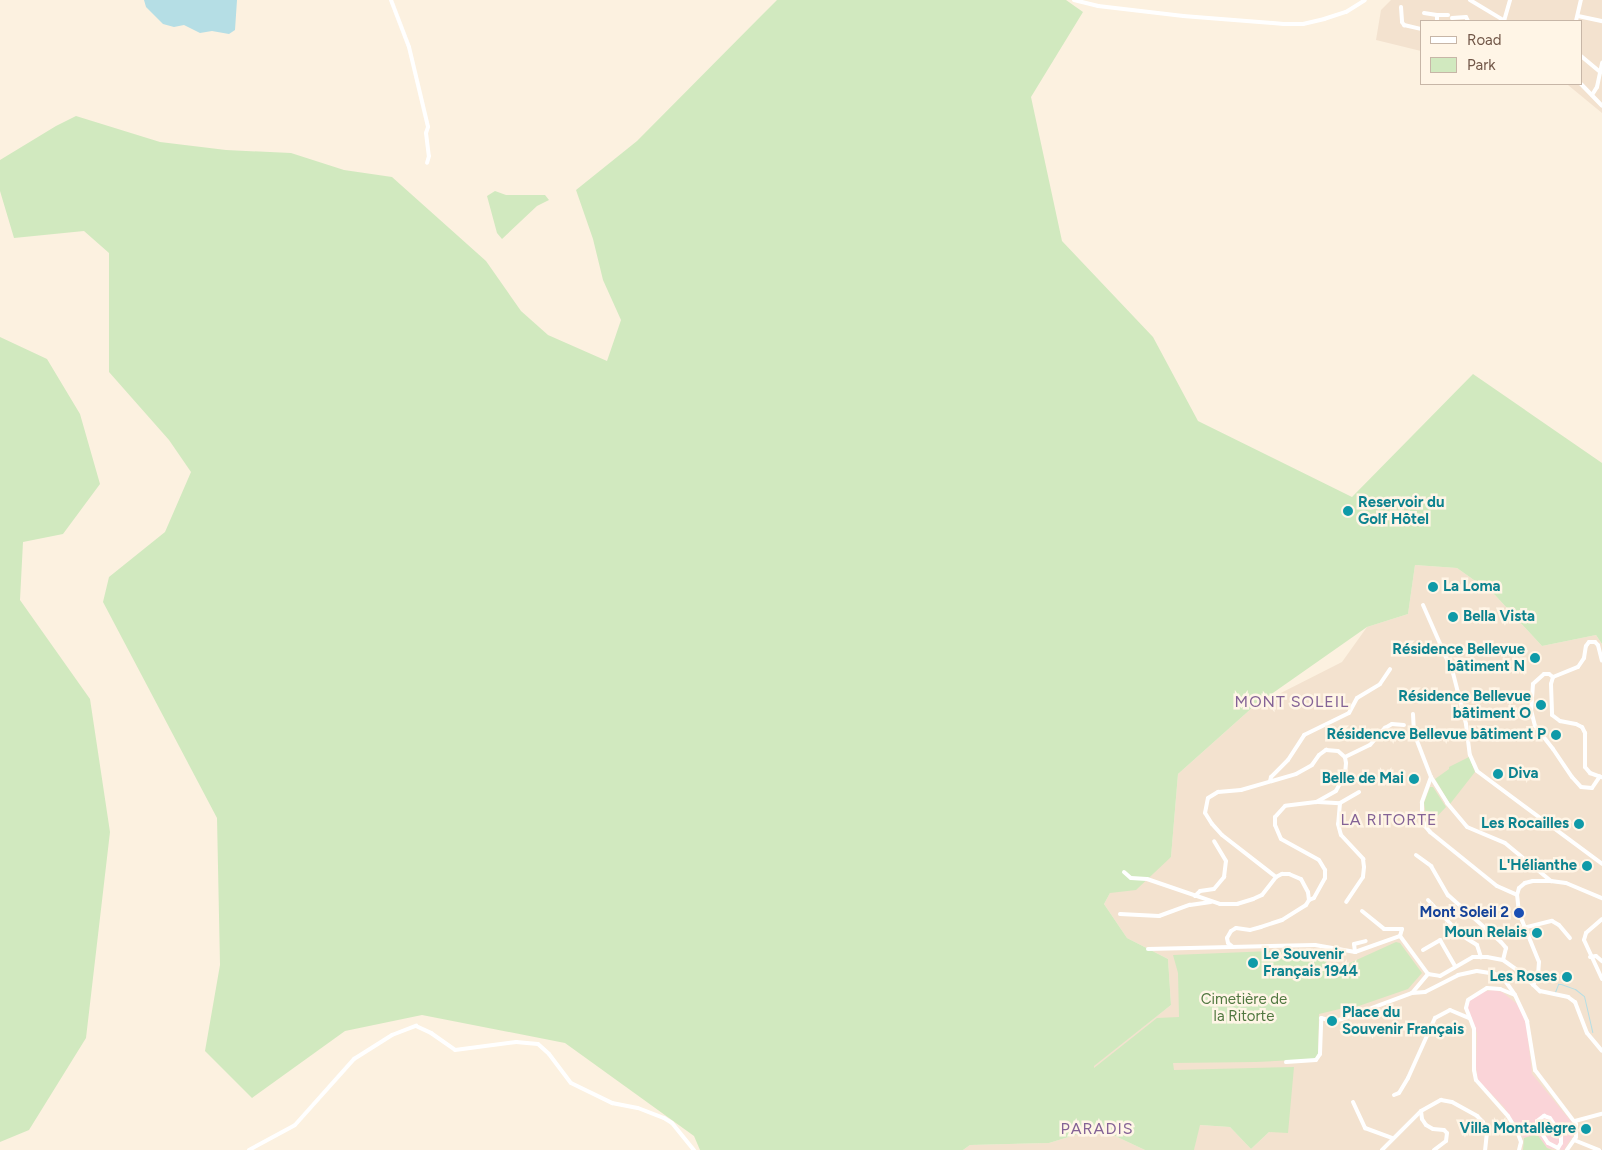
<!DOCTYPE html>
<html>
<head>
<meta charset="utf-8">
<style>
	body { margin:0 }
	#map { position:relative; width:1602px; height:1150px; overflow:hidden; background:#fcf1e0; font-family:Figtree,sans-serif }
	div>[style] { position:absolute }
	.residential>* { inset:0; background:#f3e2cf }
	.medical>* { inset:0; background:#fad4d8 }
	.green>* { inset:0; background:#d1e9bf }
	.water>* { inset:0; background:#b5dee5 }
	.stream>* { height:1px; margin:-0.5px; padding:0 0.5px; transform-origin:0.5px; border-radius:0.5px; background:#b5dee5 }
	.minor>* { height:4px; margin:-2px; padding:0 2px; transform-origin:2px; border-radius:2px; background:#fff }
	.dots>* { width:14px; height:14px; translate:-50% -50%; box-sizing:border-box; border:2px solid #fff5e6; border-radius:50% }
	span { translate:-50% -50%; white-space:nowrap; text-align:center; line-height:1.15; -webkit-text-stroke:5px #fff5e6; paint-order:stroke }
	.culture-label { font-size:15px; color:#0d838f; font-weight:700 }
	.left { translate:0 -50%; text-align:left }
	.right { translate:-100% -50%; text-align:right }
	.transit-label { font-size:15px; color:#164399; font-weight:700 }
	.park-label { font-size:15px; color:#517840 }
	.neighbourhood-label { font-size:16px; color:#846396; letter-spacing:1px }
	.legend { position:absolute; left:1420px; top:20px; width:162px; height:65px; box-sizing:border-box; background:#fff5e6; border:1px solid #c7b6a7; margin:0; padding:6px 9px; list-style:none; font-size:15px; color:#725748 }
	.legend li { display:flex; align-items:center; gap:10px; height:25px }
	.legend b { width:25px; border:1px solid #c7b6a7 }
</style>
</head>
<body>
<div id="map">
	<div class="residential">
		<i style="clip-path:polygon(1391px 0,1602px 0,1602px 113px,1568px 85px,1564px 84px,1581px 84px,1581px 21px,1421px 21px,1421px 51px,1376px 40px,1381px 10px)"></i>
		<i style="clip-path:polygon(1415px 565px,1457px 568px,1495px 595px,1542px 646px,1596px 635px,1602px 644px,1602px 1150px,1192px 1150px,1194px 1149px,1199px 1125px,1230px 1127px,1251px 1149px,1269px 1132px,1103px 1095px,1093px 1066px,1171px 1005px,1168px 959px,1127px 938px,1104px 904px,1110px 893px,1171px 857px,1178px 774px,1253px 707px,1342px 662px,1367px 627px,1408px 614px)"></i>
		<i style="clip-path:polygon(1098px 1128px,1145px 1150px,963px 1150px,970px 1145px,1049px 1143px)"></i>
	</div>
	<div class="medical">
		<i style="clip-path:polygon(1493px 990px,1502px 992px,1517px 1004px,1526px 1022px,1532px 1074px,1574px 1125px,1572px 1137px,1564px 1150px,1547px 1148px,1537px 1134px,1524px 1138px,1504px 1107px,1478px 1080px,1476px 1066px,1477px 1033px,1467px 1009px,1468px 1002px,1482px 992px)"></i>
	</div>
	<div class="green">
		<i style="clip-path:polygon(777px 0,1066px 0,1083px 12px,1031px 97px,1062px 241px,1153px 337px,1198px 421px,1352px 497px,1473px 374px,1602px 463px,1602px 644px,1596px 635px,1542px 646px,1495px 595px,1457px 568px,1415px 565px,1408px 614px,1367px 627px,1253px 707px,1178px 774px,1171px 857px,1136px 890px,1110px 893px,1104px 904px,1127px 938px,1168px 959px,1171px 1005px,1094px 1066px,1094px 1068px,1157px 1018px,1179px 1017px,1178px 973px,1173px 955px,1322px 949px,1330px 972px,1396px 942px,1400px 943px,1422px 973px,1408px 989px,1350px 1009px,1348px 1007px,1319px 1014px,1318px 1054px,1315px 1059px,1256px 1062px,1173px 1063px,1174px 1070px,1294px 1067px,1288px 1133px,1269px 1132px,1251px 1149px,1230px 1127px,1200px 1125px,1194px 1150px,1145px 1150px,1098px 1128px,1049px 1143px,970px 1145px,963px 1150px,700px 1150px,694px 1136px,565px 1043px,422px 1015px,345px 1031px,252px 1098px,205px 1051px,220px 965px,217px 818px,103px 602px,109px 577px,165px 532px,191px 472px,169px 440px,109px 372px,109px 253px,84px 231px,14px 238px,0 191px,0 160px,56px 126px,76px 116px,160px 142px,226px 150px,291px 153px,344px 170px,392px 177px,486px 261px,521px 311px,548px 335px,607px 361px,621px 320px,603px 280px,593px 239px,576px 190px,637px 141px)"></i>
		<i style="clip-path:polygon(495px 191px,506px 195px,545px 195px,549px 200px,537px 206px,502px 239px,497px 233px,487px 196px)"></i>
		<i style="clip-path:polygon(0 337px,47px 359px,80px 414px,100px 484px,63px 534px,23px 542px,20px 600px,90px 699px,110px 832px,86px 1038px,29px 1130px,0 1142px)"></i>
		<i style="clip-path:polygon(1469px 757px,1475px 772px,1450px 804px,1435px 779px,1449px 769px,1449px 767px)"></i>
		<i style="clip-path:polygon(1430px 787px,1433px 787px,1446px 807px,1428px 826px,1424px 803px)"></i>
		<i style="clip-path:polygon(1537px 1134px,1547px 1148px,1552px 1150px,1523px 1150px,1524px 1138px)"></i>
	</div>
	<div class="water">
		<i style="clip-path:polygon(144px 0,237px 0,235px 30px,229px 34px,212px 31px,200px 33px,184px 25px,174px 27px,163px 24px,146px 7px)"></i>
	</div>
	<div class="stream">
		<i style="left:1555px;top:992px;width:9px;rotate:-69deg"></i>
		<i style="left:1558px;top:984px;width:3px"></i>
		<i style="left:1561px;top:984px;width:15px;rotate:20deg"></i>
		<i style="left:1575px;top:989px;width:11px;rotate:38deg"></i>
		<i style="left:1584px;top:996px;width:37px;rotate:77deg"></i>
	</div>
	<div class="minor">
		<i style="left:391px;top:0;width:50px;rotate:69deg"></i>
		<i style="left:409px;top:47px;width:82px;rotate:76.6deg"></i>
		<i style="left:428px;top:127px;width:6px;rotate:108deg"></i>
		<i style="left:426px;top:133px;width:23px;rotate:83deg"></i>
		<i style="left:429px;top:156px;width:7px;rotate:106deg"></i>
		<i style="left:1074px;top:0;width:25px;rotate:14deg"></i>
		<i style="left:1098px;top:6px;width:86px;rotate:6.7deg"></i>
		<i style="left:1183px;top:16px;width:101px;rotate:4.5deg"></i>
		<i style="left:1284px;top:24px;width:19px"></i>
		<i style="left:1303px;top:24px;width:22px;rotate:-13deg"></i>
		<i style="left:1324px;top:19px;width:23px;rotate:-18deg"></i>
		<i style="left:1346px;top:12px;width:22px;rotate:-32deg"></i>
		<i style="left:1470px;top:0;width:41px;rotate:31deg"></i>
		<i style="left:1401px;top:7px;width:15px;rotate:86deg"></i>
		<i style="left:1402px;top:22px;width:4px;rotate:56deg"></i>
		<i style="left:1404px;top:25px;width:17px;rotate:13deg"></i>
		<i style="left:1424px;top:13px;width:13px;rotate:9deg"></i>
		<i style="left:1578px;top:16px;width:25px;rotate:12deg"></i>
		<i style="left:1452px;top:18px;width:14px;rotate:-4deg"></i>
		<i style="left:1466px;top:17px;width:4px;rotate:63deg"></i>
		<i style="left:1437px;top:21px;width:6px;rotate:-90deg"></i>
		<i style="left:1437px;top:15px;width:11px"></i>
		<i style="left:1504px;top:21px;width:22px;rotate:-74deg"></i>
		<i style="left:1576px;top:21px;width:22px;rotate:-77deg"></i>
		<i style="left:1581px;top:56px;width:25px;rotate:40deg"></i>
		<i style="left:1581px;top:84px;width:30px;rotate:46deg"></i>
		<i style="left:1592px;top:95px;width:9px;rotate:-58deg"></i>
		<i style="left:1597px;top:87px;width:25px;rotate:-78deg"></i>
		<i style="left:1423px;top:605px;width:74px;rotate:66.2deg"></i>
		<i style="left:1453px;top:673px;width:53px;rotate:75.7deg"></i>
		<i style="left:1466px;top:724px;width:31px;rotate:83deg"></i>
		<i style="left:1470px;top:755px;width:17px;rotate:66deg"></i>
		<i style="left:1477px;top:771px;width:156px;rotate:36.6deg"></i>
		<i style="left:1553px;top:677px;width:5px;rotate:-143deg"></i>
		<i style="left:1549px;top:674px;width:5px;rotate:180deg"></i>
		<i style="left:1544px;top:674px;width:15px;rotate:138deg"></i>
		<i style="left:1533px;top:684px;width:26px;rotate:94deg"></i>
		<i style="left:1531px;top:710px;width:16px;rotate:76deg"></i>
		<i style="left:1535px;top:726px;width:29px;rotate:52deg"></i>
		<i style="left:1553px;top:749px;width:34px;rotate:56deg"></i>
		<i style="left:1572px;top:777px;width:13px;rotate:48deg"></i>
		<i style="left:1581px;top:787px;width:11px;rotate:5deg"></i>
		<i style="left:1592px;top:788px;width:14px;rotate:-56deg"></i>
		<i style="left:1553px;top:677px;width:7px;rotate:106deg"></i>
		<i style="left:1551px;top:684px;width:31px;rotate:88deg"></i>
		<i style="left:1552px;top:715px;width:10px;rotate:37deg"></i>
		<i style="left:1560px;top:721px;width:16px;rotate:11deg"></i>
		<i style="left:1576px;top:724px;width:7px;rotate:27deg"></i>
		<i style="left:1582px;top:727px;width:7px;rotate:63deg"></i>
		<i style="left:1585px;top:733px;width:34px;rotate:90deg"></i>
		<i style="left:1585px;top:767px;width:8px;rotate:50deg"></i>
		<i style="left:1590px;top:773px;width:12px;rotate:20deg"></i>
		<i style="left:1553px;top:677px;width:27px;rotate:-22deg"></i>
		<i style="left:1578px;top:667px;width:11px;rotate:-56deg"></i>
		<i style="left:1584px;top:658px;width:12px;rotate:-81deg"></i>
		<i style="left:1586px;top:646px;width:5px;rotate:-53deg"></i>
		<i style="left:1589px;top:642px;width:6px"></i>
		<i style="left:1595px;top:642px;width:4px;rotate:45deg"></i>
		<i style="left:1598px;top:645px;width:16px;rotate:76deg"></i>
		<i style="left:1413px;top:714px;width:19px;rotate:87deg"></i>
		<i style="left:1414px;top:733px;width:47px;rotate:68.9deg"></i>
		<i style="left:1431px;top:777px;width:27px;rotate:110deg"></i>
		<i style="left:1422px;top:802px;width:16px;rotate:90deg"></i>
		<i style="left:1422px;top:818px;width:9px;rotate:69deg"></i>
		<i style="left:1425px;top:826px;width:8px;rotate:50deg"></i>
		<i style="left:1430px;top:832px;width:86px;rotate:38.9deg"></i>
		<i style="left:1497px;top:886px;width:22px;rotate:24deg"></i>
		<i style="left:1345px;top:757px;width:28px;rotate:-26deg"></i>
		<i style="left:1370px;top:745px;width:23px;rotate:-49deg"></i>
		<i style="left:1385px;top:728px;width:8px;rotate:-30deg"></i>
		<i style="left:1392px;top:724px;width:12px;rotate:5deg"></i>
		<i style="left:1431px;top:777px;width:31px;rotate:58deg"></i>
		<i style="left:1447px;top:803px;width:31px;rotate:50deg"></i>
		<i style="left:1467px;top:827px;width:41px;rotate:22.8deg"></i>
		<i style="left:1505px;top:843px;width:60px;rotate:39.6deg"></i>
		<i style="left:1270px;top:781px;width:4px;rotate:-76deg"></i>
		<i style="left:1271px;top:777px;width:24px;rotate:-45deg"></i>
		<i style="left:1288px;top:760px;width:30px;rotate:-57deg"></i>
		<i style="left:1304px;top:735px;width:50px;rotate:-26.1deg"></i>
		<i style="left:1349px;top:713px;width:17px;rotate:-62deg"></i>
		<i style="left:1357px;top:698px;width:27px;rotate:-31deg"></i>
		<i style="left:1380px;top:684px;width:18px;rotate:-56deg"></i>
		<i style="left:1318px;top:802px;width:22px;rotate:3deg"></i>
		<i style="left:1340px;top:803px;width:22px;rotate:-30deg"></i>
		<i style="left:1340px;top:803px;width:21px;rotate:95deg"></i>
		<i style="left:1338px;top:824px;width:11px;rotate:75deg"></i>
		<i style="left:1341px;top:835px;width:33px;rotate:47deg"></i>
		<i style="left:1363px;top:859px;width:8px;rotate:83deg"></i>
		<i style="left:1364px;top:867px;width:10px;rotate:96deg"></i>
		<i style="left:1363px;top:877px;width:30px;rotate:124deg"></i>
		<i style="left:1416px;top:855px;width:19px;rotate:36deg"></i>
		<i style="left:1431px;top:866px;width:34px;rotate:60deg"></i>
		<i style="left:1448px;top:895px;width:71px;rotate:41.6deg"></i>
		<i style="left:1501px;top:942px;width:8px;rotate:50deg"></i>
		<i style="left:1506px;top:948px;width:12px;rotate:104deg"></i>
		<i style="left:1124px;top:872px;width:9px;rotate:41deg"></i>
		<i style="left:1131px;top:878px;width:16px;rotate:4deg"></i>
		<i style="left:1147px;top:879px;width:77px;rotate:18.9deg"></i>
		<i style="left:1220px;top:904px;width:17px"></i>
		<i style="left:1237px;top:904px;width:17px;rotate:-17deg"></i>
		<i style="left:1253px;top:899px;width:10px;rotate:-24deg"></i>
		<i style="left:1262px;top:895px;width:23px;rotate:-52deg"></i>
		<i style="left:1276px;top:877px;width:7px;rotate:-27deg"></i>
		<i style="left:1282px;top:874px;width:7px"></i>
		<i style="left:1289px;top:874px;width:13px;rotate:23deg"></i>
		<i style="left:1301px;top:879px;width:15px;rotate:62deg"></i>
		<i style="left:1308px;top:892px;width:8px;rotate:83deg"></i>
		<i style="left:1309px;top:900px;width:6px;rotate:121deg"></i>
		<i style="left:1306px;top:905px;width:28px;rotate:148deg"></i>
		<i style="left:1282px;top:920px;width:22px;rotate:162deg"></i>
		<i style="left:1261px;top:927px;width:11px;rotate:165deg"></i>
		<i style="left:1250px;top:930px;width:14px;rotate:-172deg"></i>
		<i style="left:1236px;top:928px;width:6px;rotate:149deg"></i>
		<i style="left:1231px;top:931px;width:8px;rotate:120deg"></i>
		<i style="left:1227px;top:938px;width:5px;rotate:79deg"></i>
		<i style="left:1228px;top:943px;width:6px;rotate:39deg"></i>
		<i style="left:1276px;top:877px;width:68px;rotate:-142.1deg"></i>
		<i style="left:1222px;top:835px;width:15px;rotate:-132deg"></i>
		<i style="left:1212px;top:824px;width:13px;rotate:-122deg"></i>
		<i style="left:1205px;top:813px;width:15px;rotate:-79deg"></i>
		<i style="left:1208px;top:798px;width:12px;rotate:-31deg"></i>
		<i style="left:1218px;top:792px;width:23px;rotate:-5deg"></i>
		<i style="left:1241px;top:790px;width:57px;rotate:-16.2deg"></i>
		<i style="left:1296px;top:774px;width:18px;rotate:-29deg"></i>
		<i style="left:1312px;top:765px;width:12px;rotate:-55deg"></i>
		<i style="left:1319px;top:755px;width:9px;rotate:-36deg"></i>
		<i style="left:1326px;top:750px;width:12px;rotate:5deg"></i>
		<i style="left:1338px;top:751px;width:9px;rotate:41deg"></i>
		<i style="left:1345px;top:757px;width:6px;rotate:81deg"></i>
		<i style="left:1346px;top:763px;width:11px;rotate:95deg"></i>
		<i style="left:1345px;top:774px;width:19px;rotate:118deg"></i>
		<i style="left:1336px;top:791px;width:23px;rotate:151deg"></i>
		<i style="left:1316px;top:802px;width:31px;rotate:173deg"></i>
		<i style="left:1285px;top:806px;width:15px;rotate:132deg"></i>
		<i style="left:1275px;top:817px;width:8px;rotate:90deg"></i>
		<i style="left:1275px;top:825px;width:15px;rotate:67deg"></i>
		<i style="left:1281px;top:839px;width:43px;rotate:28.9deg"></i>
		<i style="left:1319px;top:860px;width:12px;rotate:59deg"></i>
		<i style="left:1325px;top:870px;width:8px;rotate:90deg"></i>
		<i style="left:1325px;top:878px;width:23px;rotate:119deg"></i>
		<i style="left:1314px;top:898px;width:5px;rotate:158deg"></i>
		<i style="left:1195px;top:896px;width:7px;rotate:-45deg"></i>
		<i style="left:1200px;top:891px;width:14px;rotate:-8deg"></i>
		<i style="left:1214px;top:889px;width:16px;rotate:-50deg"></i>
		<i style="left:1224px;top:877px;width:16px;rotate:-83deg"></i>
		<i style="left:1226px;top:861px;width:23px;rotate:-121deg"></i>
		<i style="left:1428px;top:900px;width:48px;rotate:46.7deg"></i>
		<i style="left:1461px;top:935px;width:19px;rotate:32deg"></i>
		<i style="left:1477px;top:945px;width:13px;rotate:72deg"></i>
		<i style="left:1362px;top:911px;width:28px;rotate:39deg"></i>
		<i style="left:1384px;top:929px;width:18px"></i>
		<i style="left:1402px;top:929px;width:7px;rotate:106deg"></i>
		<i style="left:1120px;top:914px;width:39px;rotate:3deg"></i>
		<i style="left:1159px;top:916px;width:33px;rotate:-20deg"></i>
		<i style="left:1190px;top:905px;width:21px;rotate:-8deg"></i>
		<i style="left:1602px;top:919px;width:21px;rotate:139deg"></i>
		<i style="left:1586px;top:933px;width:7px;rotate:106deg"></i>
		<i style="left:1584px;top:940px;width:43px;rotate:65.2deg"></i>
		<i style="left:1523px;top:928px;width:30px;rotate:-14deg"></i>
		<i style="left:1552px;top:921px;width:8px;rotate:30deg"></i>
		<i style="left:1559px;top:925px;width:17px;rotate:50deg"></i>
		<i style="left:1148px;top:949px;width:167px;rotate:-1.4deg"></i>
		<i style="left:1315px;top:945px;width:41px;rotate:9.9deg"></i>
		<i style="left:1355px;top:952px;width:48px;rotate:-19.6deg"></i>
		<i style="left:1400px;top:936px;width:47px;rotate:53.6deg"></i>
		<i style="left:1423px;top:950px;width:20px;rotate:-30deg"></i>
		<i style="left:1440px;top:940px;width:30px;rotate:60deg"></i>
		<i style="left:1355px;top:952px;width:8px;rotate:-97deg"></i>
		<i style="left:1354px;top:944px;width:12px;rotate:-14deg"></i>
		<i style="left:1590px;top:957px;width:6px;rotate:-9deg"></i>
		<i style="left:1596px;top:956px;width:8px;rotate:40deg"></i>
		<i style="left:1428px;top:974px;width:12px;rotate:9deg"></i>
		<i style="left:1440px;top:976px;width:38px;rotate:-30deg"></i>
		<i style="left:1473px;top:957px;width:14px"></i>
		<i style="left:1487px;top:957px;width:16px;rotate:11deg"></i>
		<i style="left:1503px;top:960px;width:21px;rotate:35deg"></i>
		<i style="left:1520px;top:972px;width:28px;rotate:44deg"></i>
		<i style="left:1540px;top:991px;width:29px;rotate:12deg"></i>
		<i style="left:1568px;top:997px;width:9px;rotate:36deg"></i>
		<i style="left:1575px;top:1002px;width:33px;rotate:69deg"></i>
		<i style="left:1587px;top:1033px;width:23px;rotate:50deg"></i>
		<i style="left:1533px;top:985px;width:10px;rotate:-61deg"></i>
		<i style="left:1538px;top:976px;width:14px;rotate:-86deg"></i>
		<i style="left:1539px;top:962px;width:53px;rotate:-112.2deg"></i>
		<i style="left:1519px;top:913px;width:18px;rotate:-96deg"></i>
		<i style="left:1517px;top:895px;width:7px;rotate:-74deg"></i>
		<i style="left:1519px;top:888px;width:8px;rotate:-40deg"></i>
		<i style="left:1525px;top:883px;width:8px;rotate:-14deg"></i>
		<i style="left:1533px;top:881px;width:18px"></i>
		<i style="left:1551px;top:881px;width:15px;rotate:8deg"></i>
		<i style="left:1566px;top:883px;width:39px;rotate:23deg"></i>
		<i style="left:1412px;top:993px;width:13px;rotate:-4deg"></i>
		<i style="left:1425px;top:992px;width:37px;rotate:-27deg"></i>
		<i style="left:1458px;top:975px;width:19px;rotate:-12deg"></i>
		<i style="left:1477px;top:971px;width:18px;rotate:9deg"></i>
		<i style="left:1495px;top:974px;width:14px;rotate:36deg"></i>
		<i style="left:1506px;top:982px;width:16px;rotate:55deg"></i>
		<i style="left:1515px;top:995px;width:29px;rotate:65deg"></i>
		<i style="left:1527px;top:1021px;width:50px;rotate:80.7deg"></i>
		<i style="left:1535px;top:1070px;width:68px;rotate:52.8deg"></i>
		<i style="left:1576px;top:1124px;width:13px;rotate:90deg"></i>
		<i style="left:1576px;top:1137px;width:16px;rotate:125deg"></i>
		<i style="left:1515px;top:995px;width:16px;rotate:-158deg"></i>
		<i style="left:1500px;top:989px;width:13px;rotate:-176deg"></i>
		<i style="left:1487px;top:988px;width:22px;rotate:148deg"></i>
		<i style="left:1468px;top:1000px;width:8px;rotate:104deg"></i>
		<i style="left:1466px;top:1008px;width:22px;rotate:69deg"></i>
		<i style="left:1474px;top:1029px;width:41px;rotate:90deg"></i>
		<i style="left:1474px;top:1070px;width:10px;rotate:79deg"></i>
		<i style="left:1476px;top:1080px;width:48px;rotate:48.4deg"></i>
		<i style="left:1508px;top:1116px;width:17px;rotate:59deg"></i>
		<i style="left:1517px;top:1131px;width:12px;rotate:70deg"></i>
		<i style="left:1521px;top:1142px;width:8px;rotate:104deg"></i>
		<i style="left:1286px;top:1062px;width:30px;rotate:-4deg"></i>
		<i style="left:1316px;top:1060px;width:7px;rotate:-56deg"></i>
		<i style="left:1320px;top:1054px;width:36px;rotate:-88deg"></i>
		<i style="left:1321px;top:1018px;width:11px;rotate:15deg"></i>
		<i style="left:1332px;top:1021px;width:10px;rotate:-11deg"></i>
		<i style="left:1342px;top:1019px;width:75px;rotate:-20.4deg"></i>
		<i style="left:1412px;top:993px;width:25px;rotate:-50deg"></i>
		<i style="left:1394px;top:1095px;width:5px;rotate:-22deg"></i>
		<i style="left:1399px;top:1093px;width:17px;rotate:-59deg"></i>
		<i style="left:1408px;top:1078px;width:66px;rotate:-65.8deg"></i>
		<i style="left:1435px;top:1018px;width:17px;rotate:-28deg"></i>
		<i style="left:1450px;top:1010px;width:21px;rotate:23deg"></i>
		<i style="left:1353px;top:1102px;width:29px;rotate:65deg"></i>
		<i style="left:1365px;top:1128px;width:30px;rotate:20deg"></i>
		<i style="left:1421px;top:1111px;width:8px;rotate:83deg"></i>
		<i style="left:1422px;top:1119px;width:7px;rotate:56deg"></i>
		<i style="left:1426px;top:1125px;width:8px;rotate:30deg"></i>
		<i style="left:1433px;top:1129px;width:11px;rotate:5deg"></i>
		<i style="left:1444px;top:1130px;width:4px;rotate:45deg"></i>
		<i style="left:1447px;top:1133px;width:8px;rotate:97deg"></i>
		<i style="left:1446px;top:1141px;width:15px;rotate:143deg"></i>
		<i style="left:1544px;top:1116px;width:6px;rotate:18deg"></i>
		<i style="left:1550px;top:1118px;width:20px;rotate:57deg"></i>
		<i style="left:1561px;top:1135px;width:8px;rotate:90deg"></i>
		<i style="left:1561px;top:1143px;width:6px;rotate:121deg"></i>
		<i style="left:1558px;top:1148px;width:11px;rotate:-153deg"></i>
		<i style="left:1548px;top:1143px;width:20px;rotate:-123deg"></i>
		<i style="left:1537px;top:1126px;width:5px;rotate:-90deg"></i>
		<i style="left:1537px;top:1121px;width:9px;rotate:-36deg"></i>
		<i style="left:1575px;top:1121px;width:28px;rotate:-15deg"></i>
		<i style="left:1574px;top:1140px;width:27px;rotate:22deg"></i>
		<i style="left:249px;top:1150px;width:52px;rotate:-28.5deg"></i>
		<i style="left:295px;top:1125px;width:89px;rotate:-48.2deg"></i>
		<i style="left:354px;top:1059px;width:45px;rotate:-32.3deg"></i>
		<i style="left:392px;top:1035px;width:26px;rotate:-21deg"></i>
		<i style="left:416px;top:1026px;width:17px;rotate:25deg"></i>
		<i style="left:431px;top:1033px;width:29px;rotate:35deg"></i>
		<i style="left:455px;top:1050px;width:62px;rotate:-7.5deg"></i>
		<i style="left:516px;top:1042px;width:22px;rotate:5deg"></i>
		<i style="left:538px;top:1044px;width:15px;rotate:42deg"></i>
		<i style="left:549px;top:1054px;width:36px;rotate:53deg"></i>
		<i style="left:571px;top:1083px;width:46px;rotate:26deg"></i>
		<i style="left:612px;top:1103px;width:26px;rotate:11deg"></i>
		<i style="left:638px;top:1108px;width:28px;rotate:21deg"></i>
		<i style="left:664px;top:1118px;width:9px;rotate:32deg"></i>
		<i style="left:672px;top:1123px;width:35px;rotate:51deg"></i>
		<i style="left:1382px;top:1150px;width:55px;rotate:-45deg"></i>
		<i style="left:1421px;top:1111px;width:23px;rotate:-29deg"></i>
		<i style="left:1441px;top:1100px;width:11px;rotate:10deg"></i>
		<i style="left:1452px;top:1102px;width:29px;rotate:29deg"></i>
		<i style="left:1477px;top:1116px;width:8px;rotate:45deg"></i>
		<i style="left:1483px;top:1122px;width:11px;rotate:68deg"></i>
		<i style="left:1487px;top:1132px;width:18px;rotate:96deg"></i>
	</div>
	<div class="dots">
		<i style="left:1348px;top:511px;background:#0f9aa8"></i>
		<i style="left:1433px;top:587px;background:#0f9aa8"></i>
		<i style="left:1453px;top:617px;background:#0f9aa8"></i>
		<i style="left:1535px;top:658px;background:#0f9aa8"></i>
		<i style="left:1541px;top:705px;background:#0f9aa8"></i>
		<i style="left:1556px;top:735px;background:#0f9aa8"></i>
		<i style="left:1498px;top:774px;background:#0f9aa8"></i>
		<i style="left:1414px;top:779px;background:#0f9aa8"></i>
		<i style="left:1579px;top:824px;background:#0f9aa8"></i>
		<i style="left:1587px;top:866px;background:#0f9aa8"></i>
		<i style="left:1519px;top:913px;background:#1a4fb4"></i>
		<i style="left:1537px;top:933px;background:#0f9aa8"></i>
		<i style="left:1253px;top:963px;background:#0f9aa8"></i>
		<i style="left:1567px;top:977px;background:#0f9aa8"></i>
		<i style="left:1332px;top:1021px;background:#0f9aa8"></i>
		<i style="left:1586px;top:1129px;background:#0f9aa8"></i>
	</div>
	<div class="culture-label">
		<span class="left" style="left:1358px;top:511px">Reservoir du<br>Golf Hôtel</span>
		<span class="left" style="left:1443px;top:587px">La Loma</span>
		<span class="left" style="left:1463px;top:617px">Bella Vista</span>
		<span class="right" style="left:1525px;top:658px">Résidence Bellevue<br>bâtiment N</span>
		<span class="right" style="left:1531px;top:705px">Résidence Bellevue<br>bâtiment O</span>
		<span class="right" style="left:1546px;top:735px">Résidencve Bellevue bâtiment P</span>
		<span class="left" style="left:1508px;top:774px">Diva</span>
		<span class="right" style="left:1404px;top:779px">Belle de Mai</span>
		<span class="right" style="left:1569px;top:824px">Les Rocailles</span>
		<span class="right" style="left:1577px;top:866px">L'Hélianthe</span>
		<span class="right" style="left:1527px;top:933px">Moun Relais</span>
		<span class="left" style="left:1263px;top:963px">Le Souvenir<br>Français 1944</span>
		<span class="right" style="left:1557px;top:977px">Les Roses</span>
		<span class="left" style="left:1342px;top:1021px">Place du<br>Souvenir Français</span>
		<span class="right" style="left:1576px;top:1129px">Villa Montallègre</span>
	</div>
	<div class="transit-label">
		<span class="right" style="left:1509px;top:913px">Mont Soleil 2</span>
	</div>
	<div class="park-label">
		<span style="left:1244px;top:1008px">Cimetière de<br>la Ritorte</span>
	</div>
	<div class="neighbourhood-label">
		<span style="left:1292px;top:702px">MONT SOLEIL</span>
		<span style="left:1389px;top:820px">LA RITORTE</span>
		<span style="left:1097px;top:1129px">PARADIS</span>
	</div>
	<ul class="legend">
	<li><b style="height:6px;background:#fff"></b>Road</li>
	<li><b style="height:14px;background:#d1e9bf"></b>Park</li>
	</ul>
</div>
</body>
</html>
